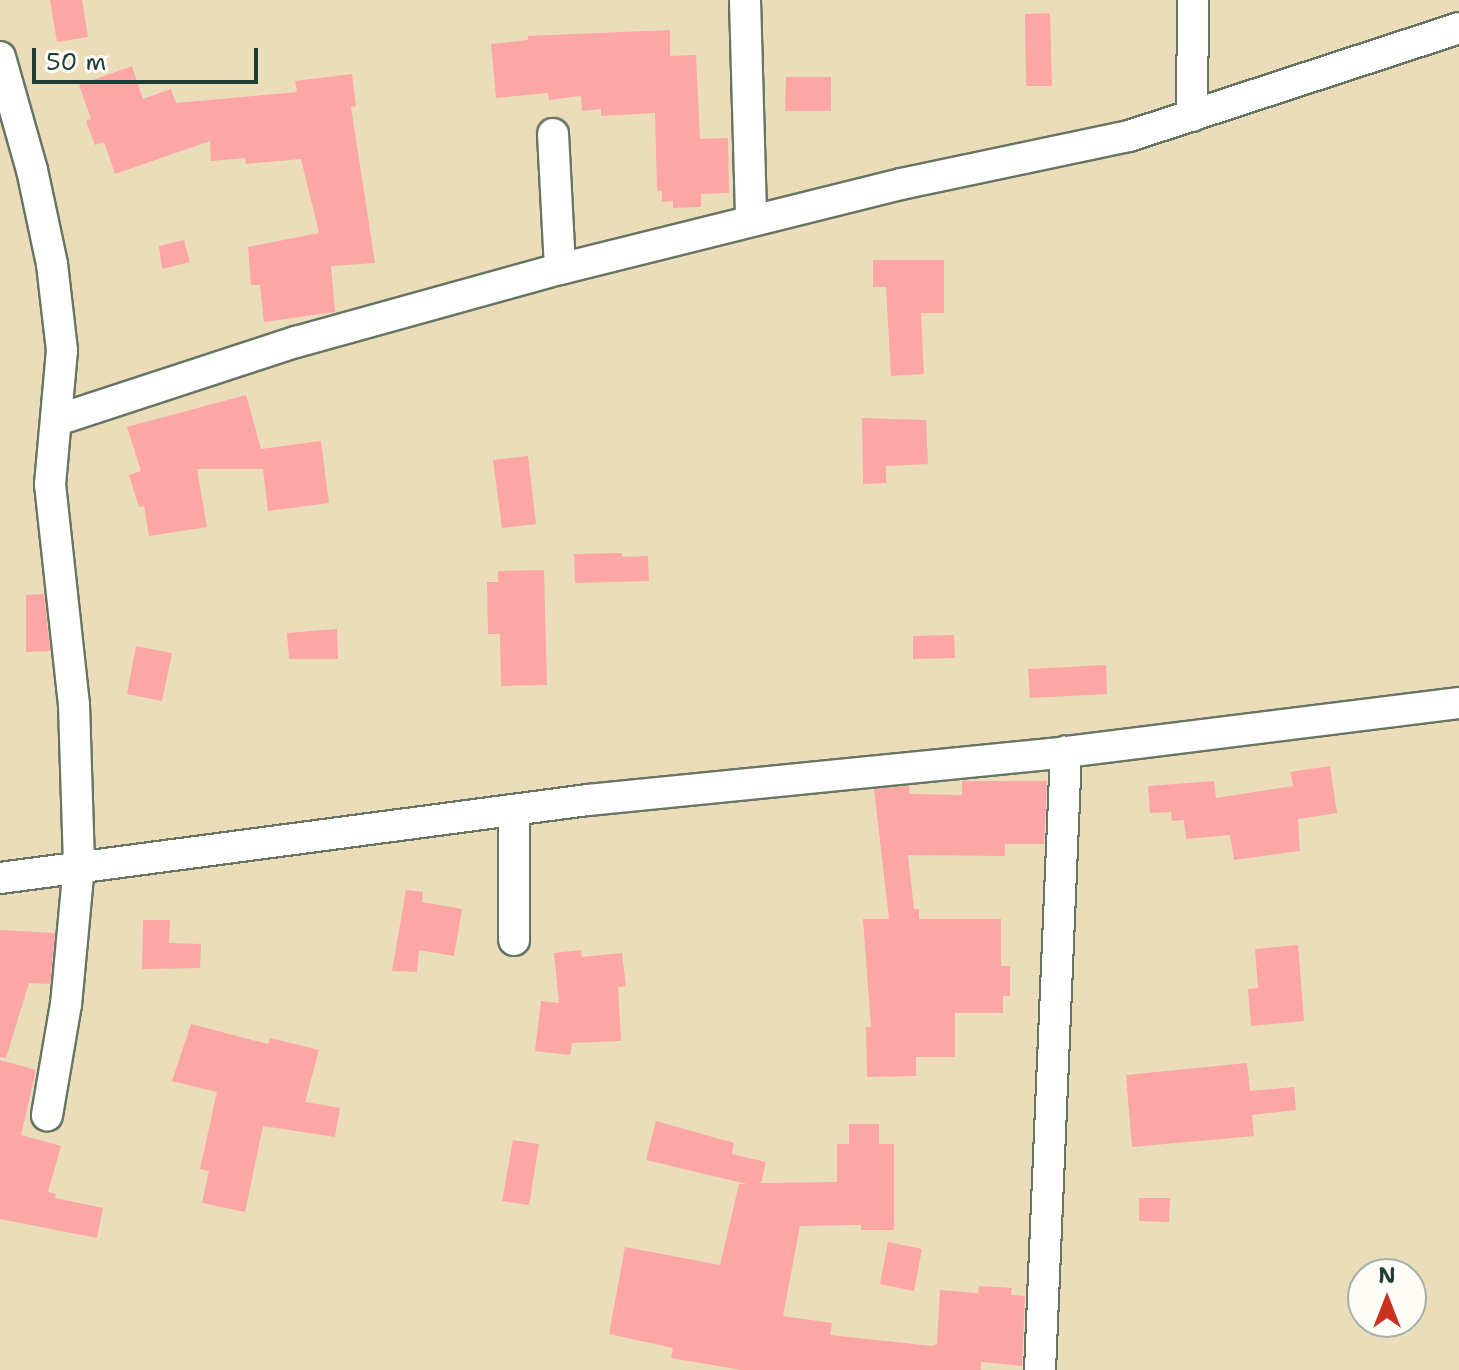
<!DOCTYPE html>
<html>
<head>
<meta charset="utf-8">
<style>
	body { margin:0 }
	#map { position:relative; width:1459px; height:1370px; overflow:hidden; background:#ecddba; font-family:"Shantell Sans",sans-serif }
	div>[style] { position:absolute }
	.building>* { inset:0; background:#fca6a5 }
	.roads { filter:drop-shadow(2px 0 #677563) drop-shadow(-2px 0 #677563) drop-shadow(0 2px #677563) drop-shadow(0 -2px #677563) }
	.minor>* { height:30px; margin:-15px; padding:0 15px; transform-origin:15px; border-radius:15px; background:#fff }
	span { translate:-50% -50%; white-space:nowrap; text-align:center; line-height:1.15; -webkit-text-stroke:6px #fdfcf7; paint-order:stroke }
	.north { position:absolute; left:1347px; top:1258px; width:80px; height:80px; box-sizing:border-box; background:#fdfcf7; border:2px solid #a4b0a9; border-radius:50%; rotate:0deg; font-size:22px; font-weight:700; line-height:32px; text-align:center; color:#1f3d34 }
	.north::after { content:''; display:block; margin:auto; width:28px; height:36px; background:#c8321e; clip-path:polygon(50% 0,100% 100%,50% 72%,0 100%) }
	.scale { position:absolute; left:32px; top:48px; width:226px; height:36px; box-sizing:border-box; border:4px solid #1f3d34; border-top:0; padding-left:10px; font-size:24px; line-height:28px; white-space:nowrap; color:#1f3d34; -webkit-text-stroke:6px #fdfcf7; paint-order:stroke }
</style>
</head>
<body>
<div id="map">
	<div class="building">
		<i style="clip-path:polygon(50px 0,82px 0,88px 37px,57px 42px)"></i>
		<i style="clip-path:polygon(1050px 13px,1052px 86px,1026px 86px,1025px 14px)"></i>
		<i style="clip-path:polygon(670px 30px,670px 56px,696px 55px,700px 139px,728px 138px,729px 193px,701px 194px,701px 207px,673px 208px,673px 201px,662px 202px,662px 190px,657px 191px,655px 113px,601px 116px,601px 109px,582px 111px,581px 96px,549px 100px,548px 93px,496px 98px,491px 44px,528px 40px,528px 36px)"></i>
		<i style="clip-path:polygon(132px 66px,143px 99px,171px 89px,176px 103px,297px 92px,295px 81px,352px 74px,356px 106px,351px 107px,375px 263px,331px 266px,335px 312px,264px 322px,260px 285px,251px 285px,248px 247px,319px 233px,301px 159px,246px 164px,245px 158px,211px 161px,210px 141px,115px 174px,104px 142px,95px 145px,86px 121px,91px 119px,79px 85px)"></i>
		<i style="clip-path:polygon(786px 77px,831px 77px,831px 111px,785px 111px)"></i>
		<i style="clip-path:polygon(184px 240px,190px 262px,162px 269px,159px 246px)"></i>
		<i style="clip-path:polygon(873px 260px,944px 260px,944px 313px,921px 313px,924px 374px,891px 376px,886px 287px,873px 287px)"></i>
		<i style="clip-path:polygon(246px 395px,261px 449px,321px 441px,329px 503px,268px 511px,263px 469px,197px 469px,207px 527px,149px 536px,144px 506px,139px 507px,129px 475px,141px 471px,127px 427px)"></i>
		<i style="clip-path:polygon(862px 418px,926px 420px,928px 464px,886px 466px,886px 483px,863px 484px)"></i>
		<i style="clip-path:polygon(528px 456px,536px 524px,502px 528px,493px 460px)"></i>
		<i style="clip-path:polygon(622px 553px,622px 557px,648px 556px,649px 581px,575px 583px,574px 554px)"></i>
		<i style="clip-path:polygon(544px 570px,547px 685px,501px 686px,500px 634px,488px 634px,487px 582px,498px 582px,498px 571px)"></i>
		<i style="clip-path:polygon(44px 594px,50px 651px,26px 652px,26px 595px)"></i>
		<i style="clip-path:polygon(337px 629px,338px 659px,289px 659px,287px 633px)"></i>
		<i style="clip-path:polygon(954px 635px,955px 658px,913px 659px,913px 636px)"></i>
		<i style="clip-path:polygon(136px 646px,172px 653px,162px 701px,127px 694px)"></i>
		<i style="clip-path:polygon(1106px 665px,1107px 694px,1030px 698px,1028px 669px)"></i>
		<i style="clip-path:polygon(1330px 766px,1337px 813px,1298px 819px,1300px 851px,1234px 860px,1230px 835px,1186px 839px,1184px 820px,1172px 821px,1171px 812px,1150px 813px,1148px 786px,1214px 781px,1216px 798px,1293px 786px,1290px 772px)"></i>
		<i style="clip-path:polygon(962px 781px,1047px 781px,1044px 844px,1005px 844px,1005px 856px,908px 855px,914px 909px,919px 909px,919px 919px,1001px 919px,1001px 966px,1010px 966px,1010px 996px,1003px 996px,1003px 1013px,955px 1013px,955px 1057px,916px 1057px,916px 1076px,867px 1077px,866px 1027px,871px 1027px,863px 919px,889px 919px,874px 789px,909px 786px,910px 794px,962px 795px)"></i>
		<i style="clip-path:polygon(406px 890px,423px 892px,422px 902px,462px 909px,454px 956px,419px 950px,417px 972px,392px 971px)"></i>
		<i style="clip-path:polygon(143px 920px,170px 920px,169px 943px,201px 944px,200px 968px,142px 969px)"></i>
		<i style="clip-path:polygon(0 930px,55px 933px,50px 984px,29px 983px,6px 1058px,0 1057px)"></i>
		<i style="clip-path:polygon(1298px 945px,1304px 1021px,1251px 1026px,1248px 989px,1258px 988px,1255px 949px)"></i>
		<i style="clip-path:polygon(581px 950px,582px 957px,622px 953px,626px 986px,618px 987px,621px 1041px,572px 1043px,570px 1055px,535px 1051px,541px 1001px,559px 1003px,554px 953px)"></i>
		<i style="clip-path:polygon(191px 1024px,268px 1044px,270px 1038px,319px 1050px,305px 1102px,340px 1108px,335px 1137px,263px 1126px,245px 1212px,202px 1203px,209px 1171px,200px 1169px,217px 1092px,172px 1081px)"></i>
		<i style="clip-path:polygon(0 1060px,36px 1070px,21px 1135px,61px 1146px,48px 1192px,56px 1194px,55px 1198px,103px 1208px,97px 1238px,0 1219px)"></i>
		<i style="clip-path:polygon(1247px 1063px,1250px 1091px,1294px 1087px,1296px 1110px,1252px 1115px,1254px 1136px,1132px 1147px,1126px 1075px)"></i>
		<i style="clip-path:polygon(656px 1121px,734px 1143px,732px 1154px,766px 1162px,761px 1183px,837px 1182px,837px 1144px,849px 1144px,849px 1124px,879px 1124px,879px 1144px,894px 1144px,894px 1230px,861px 1230px,861px 1225px,800px 1226px,783px 1316px,832px 1323px,830px 1335px,932px 1346px,937px 1344px,940px 1290px,978px 1293px,979px 1286px,1012px 1288px,1011px 1295px,1025px 1296px,1022px 1366px,981px 1362px,981px 1370px,742px 1370px,671px 1358px,673px 1348px,609px 1334px,625px 1247px,720px 1265px,739px 1184px,747px 1184px,646px 1160px)"></i>
		<i style="clip-path:polygon(513px 1140px,539px 1144px,529px 1205px,502px 1201px)"></i>
		<i style="clip-path:polygon(1139px 1198px,1170px 1198px,1169px 1222px,1139px 1221px)"></i>
		<i style="clip-path:polygon(888px 1242px,922px 1249px,914px 1291px,880px 1284px)"></i>
	</div>
	<div class="roads">
		<div class="minor">
			<i style="left:745px;top:0;width:219px;rotate:88.4deg"></i>
			<i style="left:0;top:57px;width:117px;rotate:74.2deg"></i>
			<i style="left:32px;top:170px;width:96px;rotate:78deg"></i>
			<i style="left:52px;top:264px;width:87px;rotate:83.4deg"></i>
			<i style="left:62px;top:350px;width:135px;rotate:95.1deg"></i>
			<i style="left:50px;top:484px;width:222px;rotate:83.8deg"></i>
			<i style="left:74px;top:705px;width:160px;rotate:88.2deg"></i>
			<i style="left:79px;top:865px;width:140px;rotate:95.3deg"></i>
			<i style="left:66px;top:1004px;width:113px;rotate:99.7deg"></i>
			<i style="left:1192px;top:116px;width:116px;rotate:-89.5deg"></i>
			<i style="left:553px;top:134px;width:135px;rotate:87deg"></i>
			<i style="left:57px;top:420px;width:251px;rotate:-18.1deg"></i>
			<i style="left:296px;top:342px;width:274px;rotate:-15.5deg"></i>
			<i style="left:560px;top:269px;width:351px;rotate:-14deg"></i>
			<i style="left:901px;top:184px;width:233px;rotate:-11.9deg"></i>
			<i style="left:1129px;top:136px;width:347px;rotate:-18.1deg"></i>
			<i style="left:514px;top:810px;width:130px;rotate:90deg"></i>
			<i style="left:0;top:878px;width:593px;rotate:-7.56deg"></i>
			<i style="left:588px;top:800px;width:480px;rotate:-5.7deg"></i>
			<i style="left:1066px;top:752px;width:396px;rotate:-7.1deg"></i>
			<i style="left:1040px;top:1370px;width:619px;rotate:-87.59deg"></i>
		</div>
	</div>
	<div class="north">N</div>
	<div class="scale">50 m</div>
</div>
</body>
</html>
